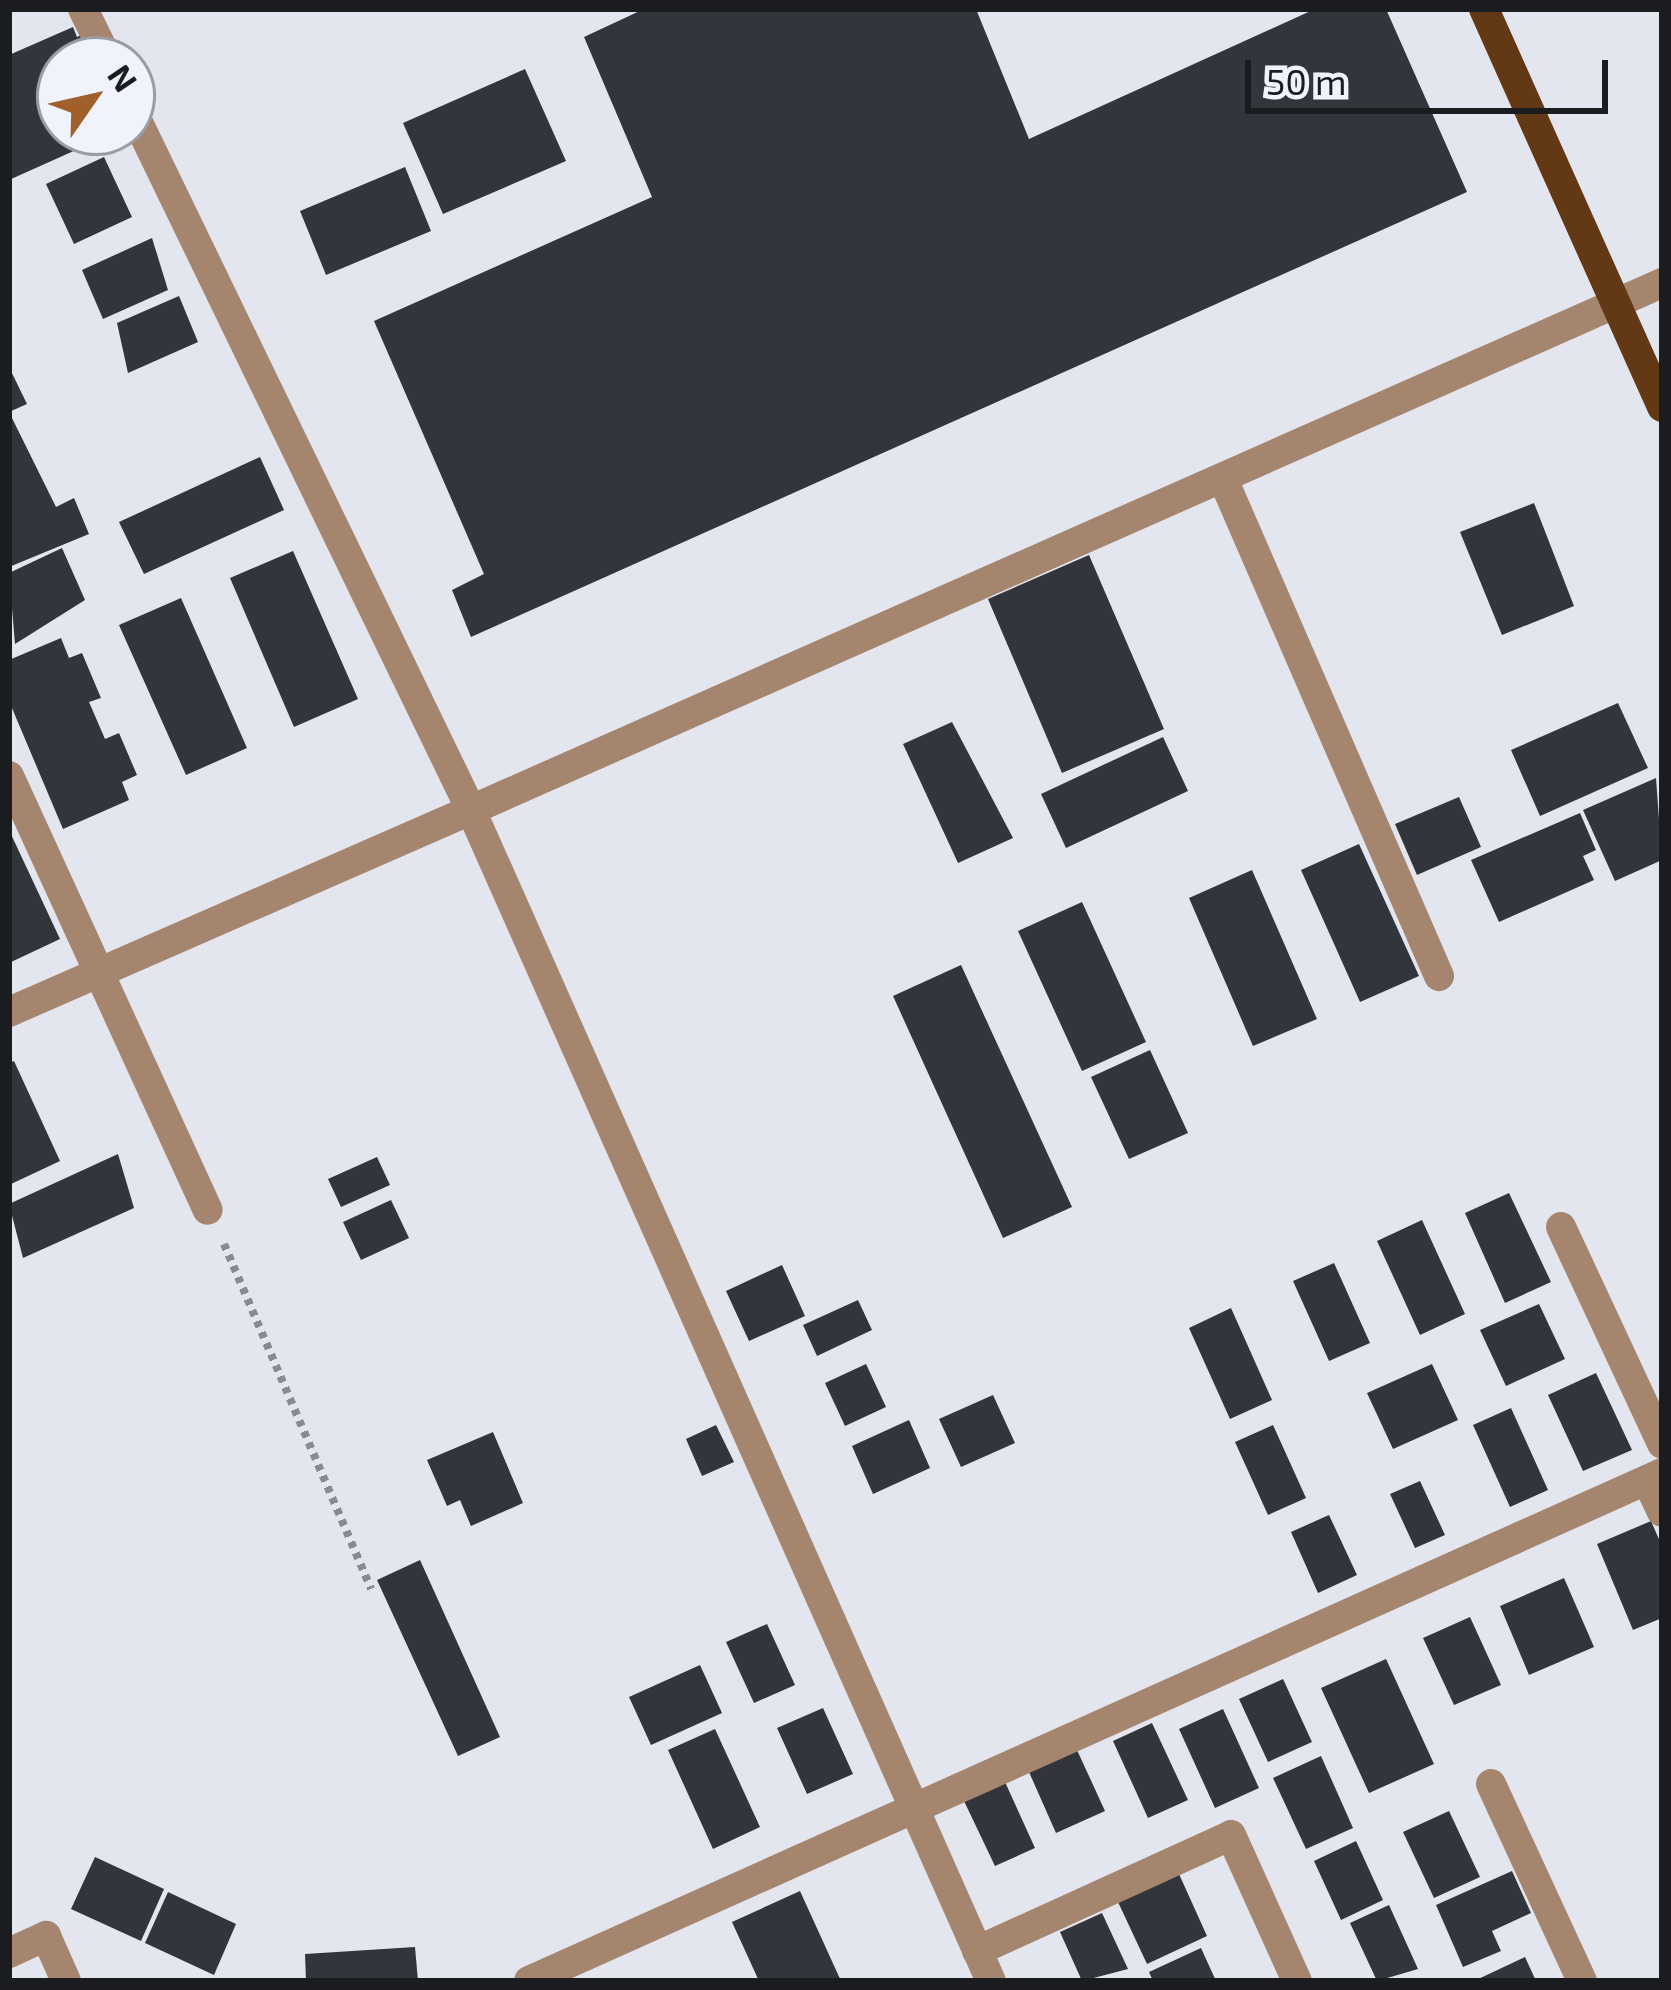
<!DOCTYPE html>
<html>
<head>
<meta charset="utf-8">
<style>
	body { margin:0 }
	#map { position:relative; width:1671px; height:1990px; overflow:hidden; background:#e3e6ef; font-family:"Exo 2",sans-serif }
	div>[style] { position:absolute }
	.building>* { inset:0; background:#32353b }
	.path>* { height:8px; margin-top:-4px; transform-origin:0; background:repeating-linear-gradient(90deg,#898b91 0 6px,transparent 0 12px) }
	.street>* { height:30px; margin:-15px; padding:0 15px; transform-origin:15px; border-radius:15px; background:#a5856e }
	.primary>* { height:30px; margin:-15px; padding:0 15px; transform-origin:15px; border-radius:15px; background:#633815 }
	span { translate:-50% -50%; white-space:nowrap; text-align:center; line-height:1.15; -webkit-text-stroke:12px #f0f3fc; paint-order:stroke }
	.frame { position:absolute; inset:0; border:12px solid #1b1c1f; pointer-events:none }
	.north { position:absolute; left:36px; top:36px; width:120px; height:120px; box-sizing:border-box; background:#f0f3fc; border:3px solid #9b9da4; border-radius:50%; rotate:56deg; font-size:33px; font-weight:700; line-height:48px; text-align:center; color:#1b1c1f }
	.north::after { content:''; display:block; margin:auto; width:42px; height:54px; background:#a15f2b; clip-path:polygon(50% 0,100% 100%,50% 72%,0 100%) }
	.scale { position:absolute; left:1245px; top:60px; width:363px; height:54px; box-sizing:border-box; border:6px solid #1b1c1f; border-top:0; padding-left:15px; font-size:36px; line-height:42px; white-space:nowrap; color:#1b1c1f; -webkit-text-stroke:9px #f0f3fc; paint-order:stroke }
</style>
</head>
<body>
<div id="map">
	<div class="building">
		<i style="clip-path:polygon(644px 9px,976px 9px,1029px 139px,1315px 9px,1386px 9px,1467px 192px,471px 637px,452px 590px,484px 574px,374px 321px,652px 197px,584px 37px)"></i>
		<i style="clip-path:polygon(73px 27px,77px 37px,87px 32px,100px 60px,60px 60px,60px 132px,116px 132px,9px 180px,9px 55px)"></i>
		<i style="clip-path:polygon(525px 69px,566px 161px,443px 214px,403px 123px)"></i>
		<i style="clip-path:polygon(104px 157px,132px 217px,74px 244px,46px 184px)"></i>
		<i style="clip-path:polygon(405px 167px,431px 231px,326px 275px,300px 211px)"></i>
		<i style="clip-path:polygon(152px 238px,168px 290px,103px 319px,82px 270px)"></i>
		<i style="clip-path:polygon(179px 296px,198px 342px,128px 373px,117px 323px)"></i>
		<i style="clip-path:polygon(9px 367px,27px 404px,9px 412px)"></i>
		<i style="clip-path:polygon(9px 412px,56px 507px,74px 498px,89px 534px,9px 567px)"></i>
		<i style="clip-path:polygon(260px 457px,284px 510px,144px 574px,119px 522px)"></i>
		<i style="clip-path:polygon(1534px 503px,1574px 606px,1502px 635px,1460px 532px)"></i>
		<i style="clip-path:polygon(62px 548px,85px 600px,15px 644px,9px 573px)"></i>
		<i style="clip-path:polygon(293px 551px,358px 699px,294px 727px,230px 578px)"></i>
		<i style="clip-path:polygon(1089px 555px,1164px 729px,1062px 773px,988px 599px)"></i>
		<i style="clip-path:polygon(181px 598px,247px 748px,186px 775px,119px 625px)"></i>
		<i style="clip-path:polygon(61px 638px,69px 658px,82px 653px,101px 698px,89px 702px,105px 739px,119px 733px,137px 775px,122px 782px,129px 800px,63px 829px,9px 701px,9px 660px)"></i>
		<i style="clip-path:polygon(1618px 703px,1648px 768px,1540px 816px,1511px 750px)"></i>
		<i style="clip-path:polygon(952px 722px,1013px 838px,958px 863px,903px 744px)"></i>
		<i style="clip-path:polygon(1163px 737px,1188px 791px,1066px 848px,1041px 794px)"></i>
		<i style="clip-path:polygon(1656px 778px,1662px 860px,1615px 881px,1583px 810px)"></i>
		<i style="clip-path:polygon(1459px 797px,1481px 847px,1417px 875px,1395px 824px)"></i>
		<i style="clip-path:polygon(1580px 813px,1596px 850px,1583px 856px,1594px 880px,1499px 922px,1471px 860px)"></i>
		<i style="clip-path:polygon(9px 830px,60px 939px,9px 963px)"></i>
		<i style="clip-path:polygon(1359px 844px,1419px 976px,1360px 1002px,1301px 870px)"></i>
		<i style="clip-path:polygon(1252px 870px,1317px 1019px,1253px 1046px,1189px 898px)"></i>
		<i style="clip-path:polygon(1082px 902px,1146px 1042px,1082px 1071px,1018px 931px)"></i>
		<i style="clip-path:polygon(961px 965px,1072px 1207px,1003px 1238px,893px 996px)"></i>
		<i style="clip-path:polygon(1150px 1050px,1188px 1133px,1129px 1159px,1091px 1077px)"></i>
		<i style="clip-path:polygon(14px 1061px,60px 1161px,9px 1185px,9px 1063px)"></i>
		<i style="clip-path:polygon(118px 1154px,134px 1208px,23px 1258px,9px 1204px)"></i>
		<i style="clip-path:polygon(377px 1157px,390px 1185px,341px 1207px,328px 1179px)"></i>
		<i style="clip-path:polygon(1509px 1193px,1551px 1282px,1505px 1303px,1465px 1213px)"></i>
		<i style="clip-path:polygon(391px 1200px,409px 1238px,361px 1260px,343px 1222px)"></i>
		<i style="clip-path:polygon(1422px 1220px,1465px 1314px,1420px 1335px,1377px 1241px)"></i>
		<i style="clip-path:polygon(1334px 1263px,1370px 1343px,1329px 1361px,1293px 1281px)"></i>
		<i style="clip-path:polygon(782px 1265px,805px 1316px,749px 1341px,726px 1291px)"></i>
		<i style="clip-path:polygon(858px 1300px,872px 1330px,817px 1356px,803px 1325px)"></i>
		<i style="clip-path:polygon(1539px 1304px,1565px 1359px,1506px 1386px,1480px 1330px)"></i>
		<i style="clip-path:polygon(1231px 1308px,1272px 1400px,1230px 1419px,1189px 1328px)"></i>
		<i style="clip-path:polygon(866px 1364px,886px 1407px,845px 1426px,825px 1383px)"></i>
		<i style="clip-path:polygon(1432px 1364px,1458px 1420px,1393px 1449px,1367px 1393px)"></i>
		<i style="clip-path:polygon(1596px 1373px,1632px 1450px,1583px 1471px,1548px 1395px)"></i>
		<i style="clip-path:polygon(993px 1395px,1015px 1443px,961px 1467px,939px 1419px)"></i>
		<i style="clip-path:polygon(1511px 1408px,1548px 1490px,1510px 1507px,1473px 1425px)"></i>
		<i style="clip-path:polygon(909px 1420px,930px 1468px,873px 1494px,852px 1446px)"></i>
		<i style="clip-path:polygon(716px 1425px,734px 1462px,702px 1476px,686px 1439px)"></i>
		<i style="clip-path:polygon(1273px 1425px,1306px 1498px,1268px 1515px,1235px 1442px)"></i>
		<i style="clip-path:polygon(493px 1432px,523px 1503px,471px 1526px,460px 1500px,447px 1506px,427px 1460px)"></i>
		<i style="clip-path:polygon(1420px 1481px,1445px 1535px,1415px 1548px,1390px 1494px)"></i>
		<i style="clip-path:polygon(1329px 1515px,1357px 1575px,1318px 1593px,1291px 1532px)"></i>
		<i style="clip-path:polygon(1651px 1521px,1662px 1546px,1662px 1618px,1633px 1630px,1597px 1544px)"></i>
		<i style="clip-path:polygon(420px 1560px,500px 1737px,458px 1756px,377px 1580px)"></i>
		<i style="clip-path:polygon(1564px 1578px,1594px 1647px,1529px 1675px,1500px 1606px)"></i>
		<i style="clip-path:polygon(1470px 1617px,1501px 1685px,1454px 1705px,1423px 1638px)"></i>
		<i style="clip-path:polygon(767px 1624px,795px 1685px,754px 1703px,726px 1642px)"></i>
		<i style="clip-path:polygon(1386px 1659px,1434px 1764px,1369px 1793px,1321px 1688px)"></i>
		<i style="clip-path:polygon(700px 1665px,722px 1713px,651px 1745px,629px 1697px)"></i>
		<i style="clip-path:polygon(1283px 1679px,1312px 1742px,1268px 1762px,1239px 1699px)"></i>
		<i style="clip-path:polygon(823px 1708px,853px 1774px,807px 1794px,777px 1728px)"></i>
		<i style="clip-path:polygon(1223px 1709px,1259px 1788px,1215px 1808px,1179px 1729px)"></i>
		<i style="clip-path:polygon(1152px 1723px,1188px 1800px,1148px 1818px,1113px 1741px)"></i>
		<i style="clip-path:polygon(715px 1729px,760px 1827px,713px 1849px,668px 1750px)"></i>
		<i style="clip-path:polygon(1077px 1750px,1105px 1811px,1056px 1833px,1029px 1772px)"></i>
		<i style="clip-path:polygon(1321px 1756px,1353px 1828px,1306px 1849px,1273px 1778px)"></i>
		<i style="clip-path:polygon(1005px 1782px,1035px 1848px,995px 1866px,964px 1801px)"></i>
		<i style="clip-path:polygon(1449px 1811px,1480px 1877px,1434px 1898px,1403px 1832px)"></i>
		<i style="clip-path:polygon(1356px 1841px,1383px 1900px,1341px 1920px,1314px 1861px)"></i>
		<i style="clip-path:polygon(95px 1857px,164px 1889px,141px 1941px,71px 1909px)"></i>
		<i style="clip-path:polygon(1512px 1871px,1531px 1913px,1492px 1931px,1501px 1951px,1463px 1967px,1436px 1905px)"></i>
		<i style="clip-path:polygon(1179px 1874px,1207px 1936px,1147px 1964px,1118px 1902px)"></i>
		<i style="clip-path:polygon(800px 1891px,841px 1981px,759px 1981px,732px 1922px)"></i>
		<i style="clip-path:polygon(168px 1892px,236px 1924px,214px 1975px,145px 1943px)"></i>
		<i style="clip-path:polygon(1389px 1905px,1418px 1969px,1377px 1981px,1350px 1923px)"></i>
		<i style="clip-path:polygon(1102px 1913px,1128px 1969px,1082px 1981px,1060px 1932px)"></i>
		<i style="clip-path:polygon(415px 1947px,418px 1981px,306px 1981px,305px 1954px)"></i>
		<i style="clip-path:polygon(1201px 1948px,1216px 1981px,1153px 1981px,1149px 1972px)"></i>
		<i style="clip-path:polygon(1525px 1957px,1536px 1981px,1474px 1981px)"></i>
	</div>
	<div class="path">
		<i style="left:224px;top:1244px;width:375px;rotate:66.9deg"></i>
	</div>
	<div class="street">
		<i style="left:83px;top:9px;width:57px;rotate:63.9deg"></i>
		<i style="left:132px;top:110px;width:778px;rotate:64.16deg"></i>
		<i style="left:471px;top:810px;width:1302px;rotate:-23.87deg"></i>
		<i style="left:1223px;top:479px;width:542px;rotate:66.51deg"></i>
		<i style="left:9px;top:776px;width:477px;rotate:65.4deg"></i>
		<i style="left:9px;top:1012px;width:504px;rotate:-23.62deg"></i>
		<i style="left:471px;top:810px;width:1281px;rotate:66.06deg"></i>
		<i style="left:1561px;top:1227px;width:239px;rotate:65deg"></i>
		<i style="left:1647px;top:1480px;width:35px;rotate:65deg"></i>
		<i style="left:1491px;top:1784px;width:217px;rotate:65.2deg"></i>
		<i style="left:977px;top:1951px;width:279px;rotate:-24.5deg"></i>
		<i style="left:1231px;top:1835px;width:160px;rotate:65.7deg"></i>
		<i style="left:9px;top:1953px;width:41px;rotate:-24.7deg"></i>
		<i style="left:46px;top:1936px;width:49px;rotate:66deg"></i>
		<i style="left:529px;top:1981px;width:1242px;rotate:-24.15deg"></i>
	</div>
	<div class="primary">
		<i style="left:1484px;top:9px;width:436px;rotate:65.9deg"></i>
	</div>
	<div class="frame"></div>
	<div class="north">N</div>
	<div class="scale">50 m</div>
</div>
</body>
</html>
